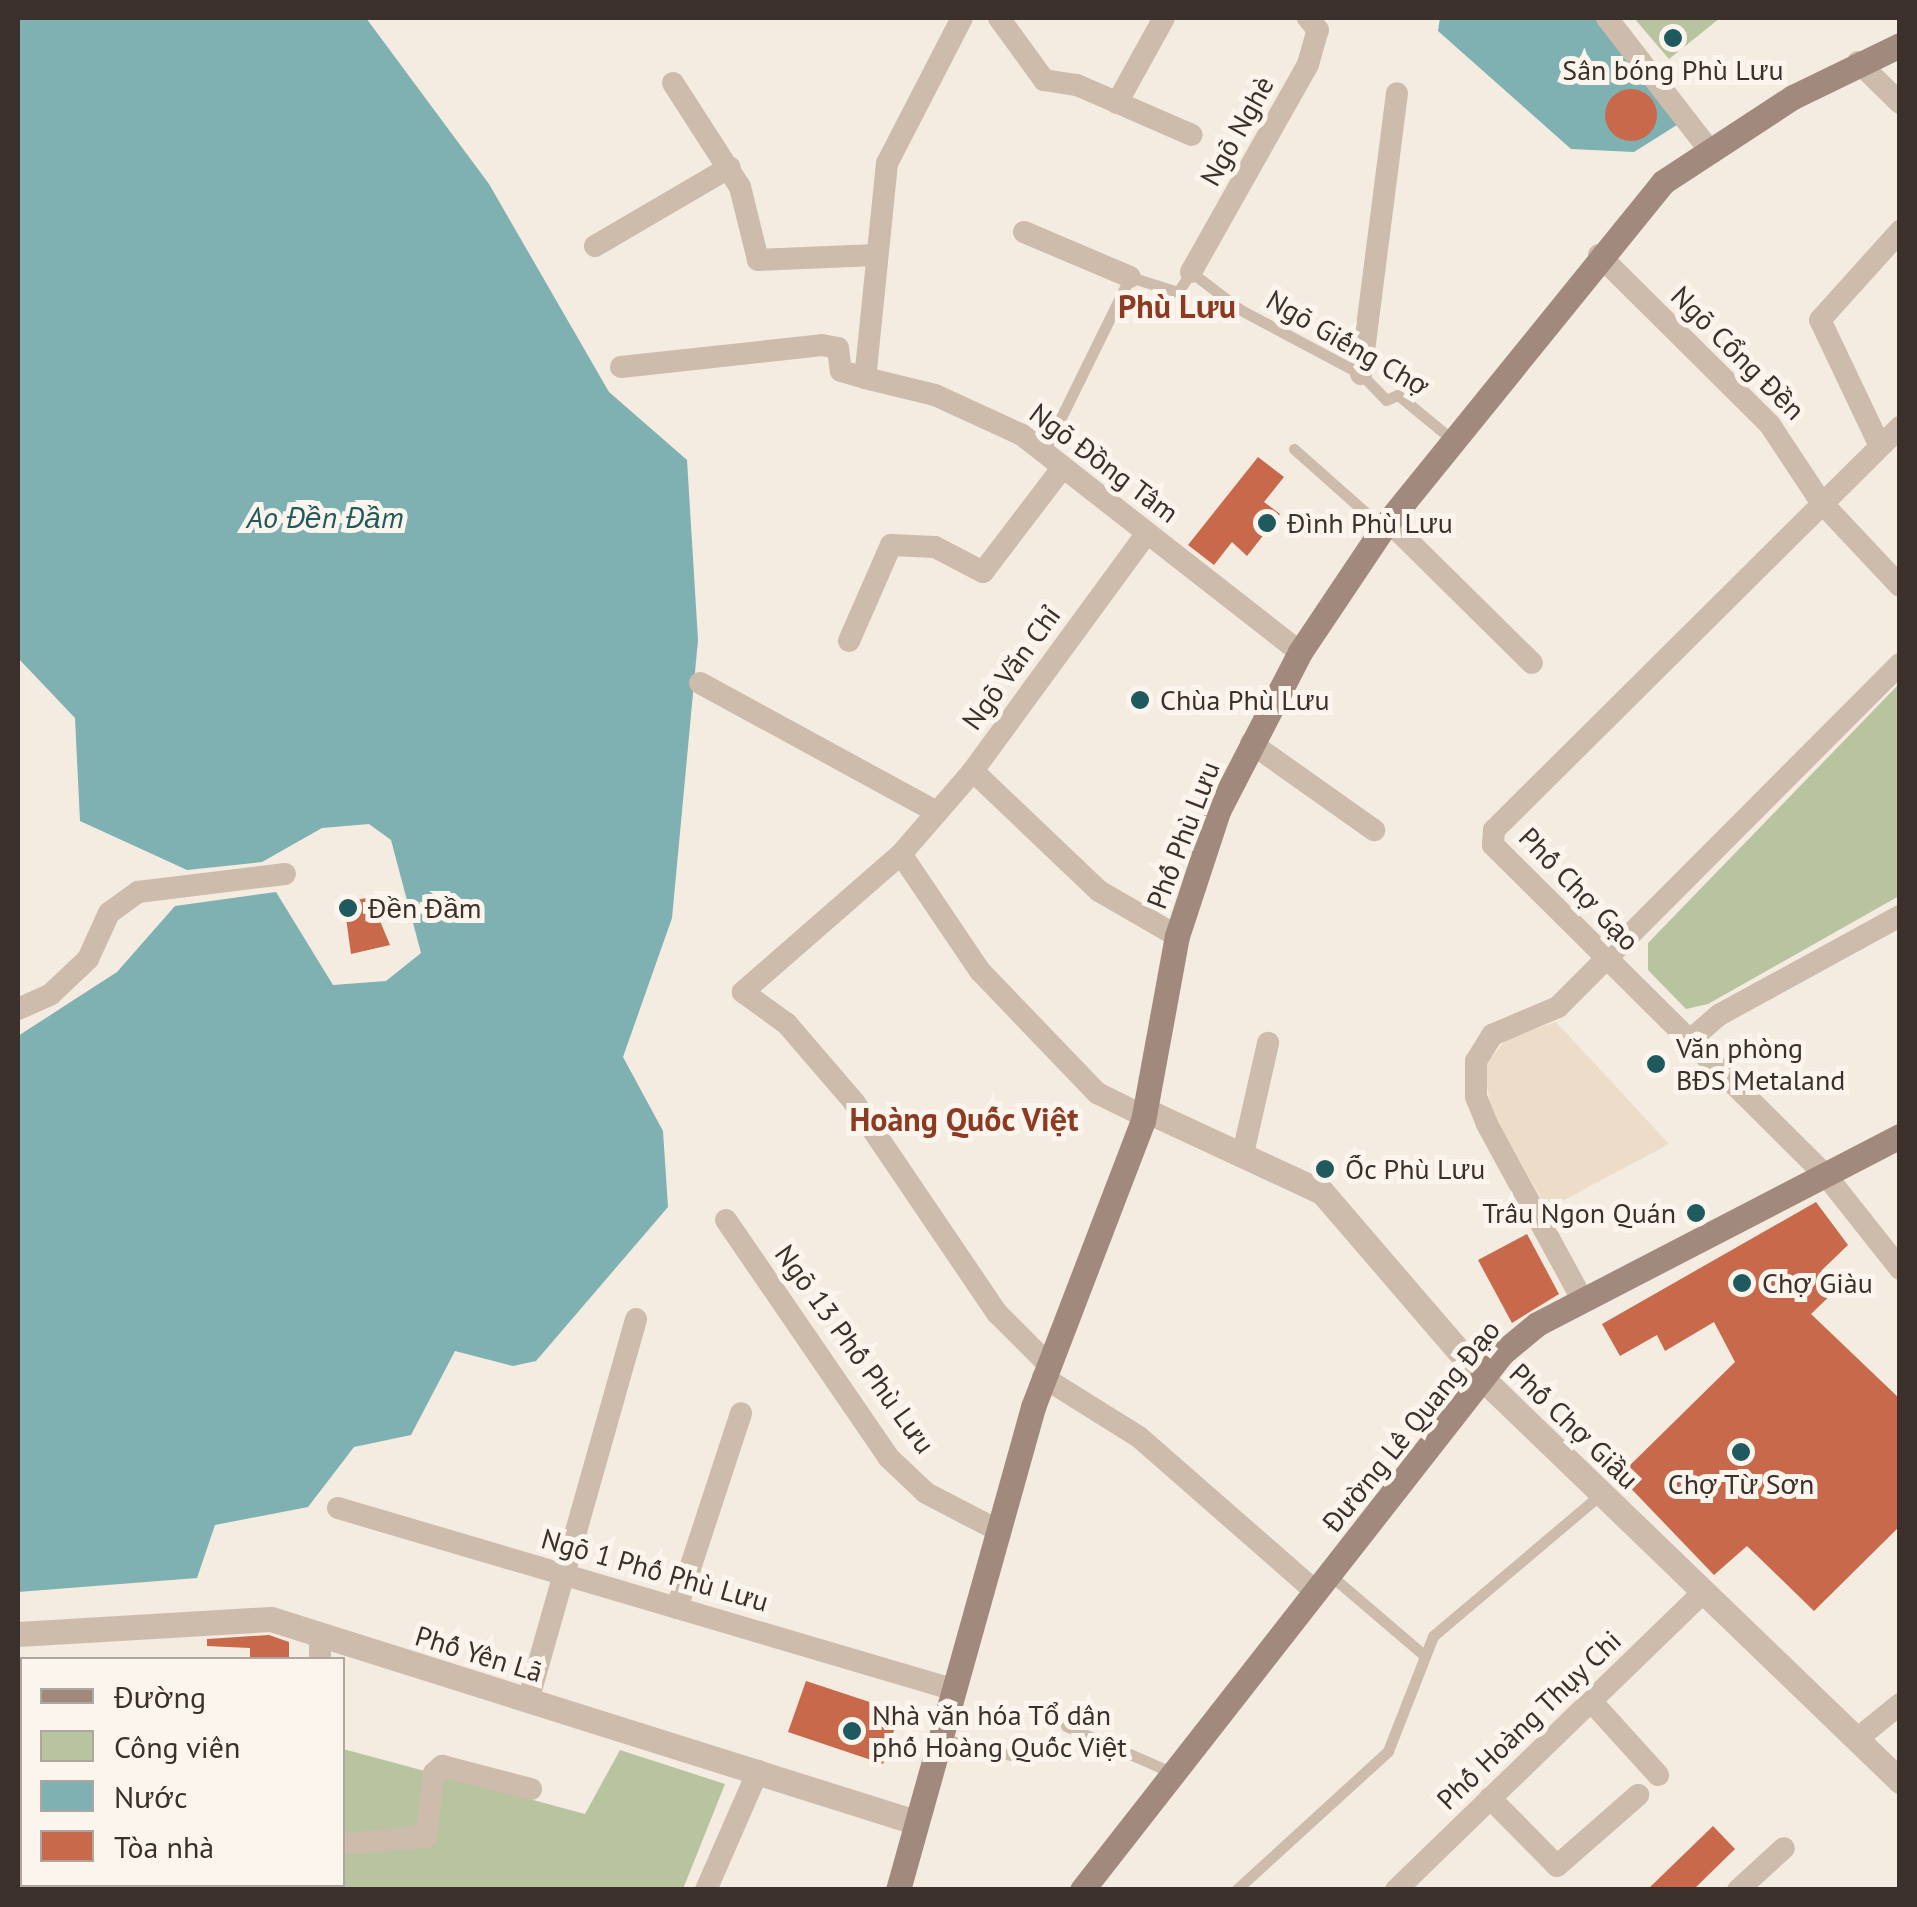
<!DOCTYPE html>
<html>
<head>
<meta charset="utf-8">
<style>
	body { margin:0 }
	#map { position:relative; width:1917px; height:1907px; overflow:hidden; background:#f4ebe1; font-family:"PT Sans",sans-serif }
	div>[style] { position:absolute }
	.green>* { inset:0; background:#b8c4a0 }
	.plaza>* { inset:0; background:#ecdcc8 }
	.water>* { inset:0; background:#7fb0b2 }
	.building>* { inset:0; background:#c8694b }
	.round { border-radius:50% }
	.service>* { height:11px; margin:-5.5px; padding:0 5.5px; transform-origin:5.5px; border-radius:5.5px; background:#cdbbac }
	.minor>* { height:22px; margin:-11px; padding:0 11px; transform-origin:11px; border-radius:11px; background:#cdbbac }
	.tertiary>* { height:25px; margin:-12.5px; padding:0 12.5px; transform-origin:12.5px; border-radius:12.5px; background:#cdbbac }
	.secondary>* { height:25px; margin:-12.5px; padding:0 12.5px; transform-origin:12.5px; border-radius:12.5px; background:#a18a7d }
	.dots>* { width:28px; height:28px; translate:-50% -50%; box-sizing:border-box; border:5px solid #fbf5ee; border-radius:50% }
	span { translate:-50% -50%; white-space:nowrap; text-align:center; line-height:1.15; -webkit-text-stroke:10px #fbf5ee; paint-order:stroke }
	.poi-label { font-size:28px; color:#3b302b }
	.left { translate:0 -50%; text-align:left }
	.right { translate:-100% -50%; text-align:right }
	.street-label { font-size:28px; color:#3b302b }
	.water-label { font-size:30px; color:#1f5a5e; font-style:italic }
	.quarter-label { font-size:32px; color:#8c3b22; font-weight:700 }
	.frame { position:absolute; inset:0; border:20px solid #3b302b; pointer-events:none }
	.legend { position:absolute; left:20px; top:1657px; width:325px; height:230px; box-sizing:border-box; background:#fbf5ee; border:2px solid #aea6a0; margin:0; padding:12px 18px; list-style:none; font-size:30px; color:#3b302b }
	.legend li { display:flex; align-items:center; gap:20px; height:50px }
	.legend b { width:50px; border:2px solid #aea6a0 }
</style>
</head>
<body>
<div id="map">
	<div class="green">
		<i style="clip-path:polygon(1634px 18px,1720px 18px,1669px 59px)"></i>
		<i style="clip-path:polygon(1899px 684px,1899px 896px,1708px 1004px,1686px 1009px,1648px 970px,1648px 943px)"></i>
		<i style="clip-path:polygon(343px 1749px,585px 1814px,620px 1750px,725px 1784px,683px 1889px,336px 1890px,342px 1884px)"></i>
	</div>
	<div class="plaza">
		<i style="clip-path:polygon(1556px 1022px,1669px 1144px,1547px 1209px,1491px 1109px,1484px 1067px,1507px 1038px)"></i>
	</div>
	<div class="water">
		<i style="clip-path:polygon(18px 18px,366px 18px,489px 184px,609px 392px,687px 460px,698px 640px,672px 918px,623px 1057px,663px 1131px,668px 1207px,536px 1361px,513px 1366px,455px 1351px,411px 1435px,354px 1447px,308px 1507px,215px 1525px,197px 1578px,18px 1592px,18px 1036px,117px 972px,175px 906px,276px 892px,333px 985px,386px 981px,421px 953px,391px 840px,369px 824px,322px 828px,262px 862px,187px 870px,80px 821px,75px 718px,18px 658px)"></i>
		<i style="clip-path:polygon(1440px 18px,1595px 18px,1680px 123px,1634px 152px,1571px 149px,1438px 31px)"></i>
	</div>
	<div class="building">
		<i class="round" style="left:1605px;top:89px;width:52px;height:52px"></i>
		<i style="clip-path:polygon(1258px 457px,1284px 477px,1264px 502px,1280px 514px,1247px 556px,1232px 542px,1214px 565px,1188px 545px)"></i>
		<i style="clip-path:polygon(370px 897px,390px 945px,351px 954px,344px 903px)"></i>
		<i style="clip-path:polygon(1816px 1202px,1848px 1245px,1821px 1271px,1838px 1288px,1811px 1314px,1900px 1399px,1900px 1526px,1814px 1611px,1747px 1546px,1714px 1575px,1619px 1476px,1735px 1362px,1714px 1322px,1665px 1351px,1657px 1335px,1620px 1356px,1602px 1324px)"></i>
		<i style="clip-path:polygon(1527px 1234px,1559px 1294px,1512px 1323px,1478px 1260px)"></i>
		<i style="clip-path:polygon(269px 1635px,289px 1642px,289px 1660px,250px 1660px,250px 1648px,207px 1646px,207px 1639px)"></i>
		<i style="clip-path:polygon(806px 1681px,900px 1712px,883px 1764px,788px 1732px)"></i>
		<i style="clip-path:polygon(1713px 1826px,1735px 1849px,1693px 1890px,1647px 1890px)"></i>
	</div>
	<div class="service">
		<i style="left:1294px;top:449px;width:119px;rotate:41.6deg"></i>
		<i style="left:1044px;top:452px;width:195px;rotate:-63.8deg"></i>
		<i style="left:1130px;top:277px;width:50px;rotate:17.4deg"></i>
		<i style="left:1178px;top:292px;width:24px;rotate:-57deg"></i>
		<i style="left:1191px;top:272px;width:61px;rotate:37.6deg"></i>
		<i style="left:1239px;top:309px;width:138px;rotate:28deg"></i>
		<i style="left:1361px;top:374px;width:36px;rotate:46deg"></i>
		<i style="left:1386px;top:400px;width:13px;rotate:-23deg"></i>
		<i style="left:1398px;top:395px;width:72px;rotate:39.4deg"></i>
		<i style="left:1329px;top:1574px;width:126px;rotate:40.5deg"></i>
		<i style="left:1066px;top:1726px;width:117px;rotate:23.7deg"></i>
		<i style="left:939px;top:1738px;width:91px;rotate:13.3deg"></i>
		<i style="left:1236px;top:1890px;width:206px;rotate:-42.4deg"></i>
		<i style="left:1388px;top:1751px;width:123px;rotate:-68.6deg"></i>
		<i style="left:1433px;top:1636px;width:220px;rotate:-40.2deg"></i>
	</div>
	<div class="minor">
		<i style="left:962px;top:18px;width:163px;rotate:117.3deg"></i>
		<i style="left:887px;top:163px;width:216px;rotate:95.8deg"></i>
		<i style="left:865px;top:378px;width:72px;rotate:13.7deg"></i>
		<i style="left:935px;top:395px;width:96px;rotate:24.7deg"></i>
		<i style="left:1022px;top:435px;width:353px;rotate:38deg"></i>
		<i style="left:999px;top:18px;width:77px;rotate:54deg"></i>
		<i style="left:1044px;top:80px;width:33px;rotate:9deg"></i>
		<i style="left:1077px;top:85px;width:125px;rotate:23.5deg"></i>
		<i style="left:1607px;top:18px;width:165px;rotate:52.2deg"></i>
		<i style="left:1858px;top:62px;width:59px;rotate:44.3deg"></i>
		<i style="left:673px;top:83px;width:124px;rotate:57.2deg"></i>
		<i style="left:740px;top:187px;width:75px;rotate:76.1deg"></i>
		<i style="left:758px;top:260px;width:118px;rotate:-2.4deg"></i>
		<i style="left:1117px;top:103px;width:97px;rotate:-61.1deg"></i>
		<i style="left:1024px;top:232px;width:115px;rotate:23deg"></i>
		<i style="left:595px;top:246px;width:156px;rotate:-30.3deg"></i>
		<i style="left:1599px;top:255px;width:241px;rotate:44.8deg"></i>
		<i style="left:1770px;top:425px;width:92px;rotate:56.5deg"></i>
		<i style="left:1821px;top:502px;width:115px;rotate:46.8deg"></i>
		<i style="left:1191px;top:272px;width:239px;rotate:-60.6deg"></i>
		<i style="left:1308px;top:64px;width:35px;rotate:-74deg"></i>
		<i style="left:1318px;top:30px;width:16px;rotate:-130deg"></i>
		<i style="left:621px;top:367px;width:202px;rotate:-6.2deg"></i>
		<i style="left:822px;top:345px;width:16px;rotate:11deg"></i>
		<i style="left:838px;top:348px;width:23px;rotate:83deg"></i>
		<i style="left:841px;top:371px;width:25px;rotate:16deg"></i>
		<i style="left:1361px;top:374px;width:283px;rotate:-82.7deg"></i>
		<i style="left:1900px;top:427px;width:572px;rotate:135.21deg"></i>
		<i style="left:1494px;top:830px;width:15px;rotate:94deg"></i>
		<i style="left:1493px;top:845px;width:472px;rotate:44.8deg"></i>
		<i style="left:1828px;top:1178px;width:116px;rotate:51.6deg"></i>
		<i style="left:1879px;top:444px;width:137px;rotate:-115.4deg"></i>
		<i style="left:1820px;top:320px;width:120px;rotate:-48deg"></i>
		<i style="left:1388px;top:521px;width:202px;rotate:44.6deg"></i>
		<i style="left:1147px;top:533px;width:295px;rotate:126.2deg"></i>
		<i style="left:973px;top:771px;width:174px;rotate:43.6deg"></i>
		<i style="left:1099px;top:891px;width:90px;rotate:30deg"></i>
		<i style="left:849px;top:641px;width:105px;rotate:-66.4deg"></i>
		<i style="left:891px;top:545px;width:44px;rotate:2.6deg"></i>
		<i style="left:935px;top:547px;width:54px;rotate:27.5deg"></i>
		<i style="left:983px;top:572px;width:132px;rotate:-52.7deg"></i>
		<i style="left:700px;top:683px;width:270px;rotate:28.6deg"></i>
		<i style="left:1251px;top:743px;width:151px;rotate:35.3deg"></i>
		<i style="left:973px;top:771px;width:110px;rotate:130.9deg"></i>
		<i style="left:901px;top:854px;width:210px;rotate:138.9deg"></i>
		<i style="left:743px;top:992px;width:54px;rotate:36deg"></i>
		<i style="left:787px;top:1024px;width:103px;rotate:49.3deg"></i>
		<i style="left:854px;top:1102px;width:255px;rotate:55.9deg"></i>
		<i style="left:997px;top:1313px;width:72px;rotate:45deg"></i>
		<i style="left:901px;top:854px;width:141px;rotate:56deg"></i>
		<i style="left:980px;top:971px;width:169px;rotate:46.2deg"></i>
		<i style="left:1097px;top:1093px;width:52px;rotate:26.1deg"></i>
		<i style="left:18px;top:1009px;width:36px;rotate:-24deg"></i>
		<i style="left:51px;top:994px;width:51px;rotate:-43.4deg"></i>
		<i style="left:88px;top:959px;width:51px;rotate:-65.5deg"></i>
		<i style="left:109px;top:913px;width:36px;rotate:-36deg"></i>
		<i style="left:138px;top:892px;width:148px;rotate:-7deg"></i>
		<i style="left:1689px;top:1041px;width:40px;rotate:-41deg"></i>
		<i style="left:1719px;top:1015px;width:206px;rotate:-28.7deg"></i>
		<i style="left:1244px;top:1149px;width:109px;rotate:-77.2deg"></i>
		<i style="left:726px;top:1220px;width:287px;rotate:55.6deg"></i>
		<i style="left:888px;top:1457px;width:52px;rotate:43.5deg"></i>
		<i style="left:926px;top:1493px;width:82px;rotate:27.5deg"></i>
		<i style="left:1583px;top:1301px;width:201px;rotate:-118.5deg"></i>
		<i style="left:1487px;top:1124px;width:29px;rotate:-112deg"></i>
		<i style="left:1476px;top:1097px;width:36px;rotate:-90deg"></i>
		<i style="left:1476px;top:1061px;width:31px;rotate:-58deg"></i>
		<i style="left:1492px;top:1035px;width:72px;rotate:-23deg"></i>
		<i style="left:1558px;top:1007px;width:484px;rotate:-45.1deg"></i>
		<i style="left:1043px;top:1377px;width:113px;rotate:32deg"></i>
		<i style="left:1139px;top:1437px;width:234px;rotate:41.2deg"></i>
		<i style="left:338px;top:1508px;width:643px;rotate:16.43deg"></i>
		<i style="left:677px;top:1608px;width:205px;rotate:-71.8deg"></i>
		<i style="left:320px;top:1660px;width:22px;rotate:-90deg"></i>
		<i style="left:528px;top:1701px;width:397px;rotate:-74.2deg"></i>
		<i style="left:1591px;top:1701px;width:100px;rotate:47.8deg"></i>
		<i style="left:1857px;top:1739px;width:55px;rotate:-39.1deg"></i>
		<i style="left:1490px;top:1798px;width:95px;rotate:45.4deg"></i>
		<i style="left:1557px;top:1866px;width:108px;rotate:-41.2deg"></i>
		<i style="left:342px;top:1844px;width:84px;rotate:-4.8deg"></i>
		<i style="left:426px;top:1837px;width:64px;rotate:-82.9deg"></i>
		<i style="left:434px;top:1773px;width:11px;rotate:-41deg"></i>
		<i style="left:442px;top:1766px;width:92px;rotate:14.5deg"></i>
		<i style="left:318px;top:1890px;width:6px;rotate:-90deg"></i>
		<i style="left:706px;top:1890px;width:130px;rotate:-66.4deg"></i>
		<i style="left:1396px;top:1890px;width:427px;rotate:-44.1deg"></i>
		<i style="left:1738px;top:1890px;width:62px;rotate:-42.4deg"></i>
	</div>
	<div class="tertiary">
		<i style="left:1145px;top:1110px;width:195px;rotate:24.9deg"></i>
		<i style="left:1322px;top:1192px;width:245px;rotate:49.3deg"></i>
		<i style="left:1482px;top:1378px;width:581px;rotate:43.95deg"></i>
		<i style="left:18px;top:1634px;width:253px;rotate:-3.4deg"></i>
		<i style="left:271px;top:1619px;width:672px;rotate:17.49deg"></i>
	</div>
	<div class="secondary">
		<i style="left:898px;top:1890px;width:502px;rotate:-74.38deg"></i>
		<i style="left:1033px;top:1407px;width:306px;rotate:-69deg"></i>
		<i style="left:1143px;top:1121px;width:188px;rotate:-79.6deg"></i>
		<i style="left:1177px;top:936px;width:132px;rotate:-71.8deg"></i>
		<i style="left:1218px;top:811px;width:179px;rotate:-62.7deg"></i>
		<i style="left:1300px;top:652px;width:149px;rotate:-56.2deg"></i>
		<i style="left:1383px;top:528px;width:445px;rotate:-51deg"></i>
		<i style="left:1663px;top:182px;width:155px;rotate:-33.2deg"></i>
		<i style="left:1793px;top:97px;width:119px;rotate:-25.9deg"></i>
		<i style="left:1082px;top:1890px;width:682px;rotate:-51.97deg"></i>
		<i style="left:1502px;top:1353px;width:45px;rotate:-39.6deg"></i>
		<i style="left:1537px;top:1324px;width:409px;rotate:-27.4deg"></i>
	</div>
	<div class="dots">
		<i style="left:1673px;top:38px;background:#1f5a5e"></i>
		<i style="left:1267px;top:523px;background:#1f5a5e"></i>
		<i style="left:1140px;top:700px;background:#1f5a5e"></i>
		<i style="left:348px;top:908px;background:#1f5a5e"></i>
		<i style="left:1656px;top:1064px;background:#1f5a5e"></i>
		<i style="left:1325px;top:1169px;background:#1f5a5e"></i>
		<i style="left:1696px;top:1213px;background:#1f5a5e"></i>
		<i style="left:1742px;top:1283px;background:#1f5a5e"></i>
		<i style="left:1741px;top:1452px;background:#1f5a5e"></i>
		<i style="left:852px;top:1731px;background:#1f5a5e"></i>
	</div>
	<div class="poi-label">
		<span style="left:1673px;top:70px">Sân bóng Phù Lưu</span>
		<span class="left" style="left:1287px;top:523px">Đình Phù Lưu</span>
		<span class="left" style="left:1160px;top:700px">Chùa Phù Lưu</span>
		<span class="left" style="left:368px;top:908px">Đền Đầm</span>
		<span class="left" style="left:1676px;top:1064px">Văn phòng<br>BĐS Metaland</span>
		<span class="left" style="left:1345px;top:1169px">Ốc Phù Lưu</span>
		<span class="right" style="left:1676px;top:1213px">Trâu Ngon Quán</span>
		<span class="left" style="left:1762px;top:1283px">Chợ Giàu</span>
		<span style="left:1741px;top:1484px">Chợ Từ Sơn</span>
		<span class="left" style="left:872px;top:1731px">Nhà văn hóa Tổ dân<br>phố Hoàng Quốc Việt</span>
	</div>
	<div class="street-label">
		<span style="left:1237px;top:131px;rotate:-61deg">Ngõ Nghè</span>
		<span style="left:1348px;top:343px;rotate:30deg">Ngõ Giếng Chợ</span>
		<span style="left:1738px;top:353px;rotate:45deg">Ngõ Cổng Đền</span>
		<span style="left:1104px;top:463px;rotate:37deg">Ngõ Đồng Tâm</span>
		<span style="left:1011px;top:668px;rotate:-54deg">Ngõ Văn Chỉ</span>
		<span style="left:1183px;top:835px;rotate:-69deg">Phố Phù Lưu</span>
		<span style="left:1579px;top:889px;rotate:46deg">Phố Chợ Gạo</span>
		<span style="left:855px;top:1349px;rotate:54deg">Ngõ 13 Phố Phù Lưu</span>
		<span style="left:1411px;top:1426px;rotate:-51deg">Đường Lê Quang Đạo</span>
		<span style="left:1574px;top:1426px;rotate:44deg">Phố Chợ Giầu</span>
		<span style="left:655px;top:1570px;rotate:16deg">Ngõ 1 Phố Phù Lưu</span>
		<span style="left:479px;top:1654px;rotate:17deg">Phố Yên Lã</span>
		<span style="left:1529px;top:1720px;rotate:-44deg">Phố Hoàng Thụy Chi</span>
	</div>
	<div class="water-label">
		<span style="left:325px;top:517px">Ao Đền Đầm</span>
	</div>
	<div class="quarter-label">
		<span style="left:1177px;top:306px">Phù Lưu</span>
		<span style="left:964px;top:1119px">Hoàng Quốc Việt</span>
	</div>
	<div class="frame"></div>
	<ul class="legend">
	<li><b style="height:12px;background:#a18a7d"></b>Đường</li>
	<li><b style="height:28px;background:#b8c4a0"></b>Công viên</li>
	<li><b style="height:28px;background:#7fb0b2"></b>Nước</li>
	<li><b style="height:28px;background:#c8694b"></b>Tòa nhà</li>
	</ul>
</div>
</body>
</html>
